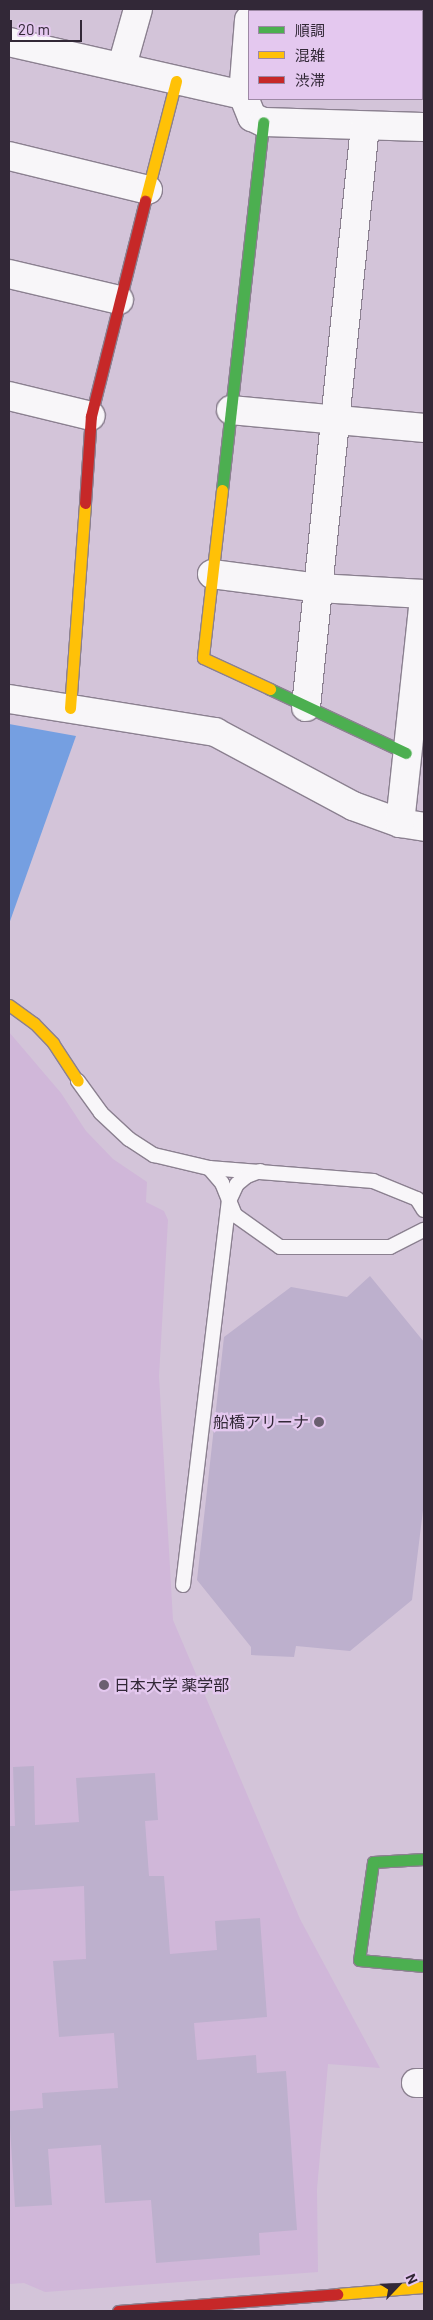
<!DOCTYPE html>
<html>
<head>
<meta charset="utf-8">
<style>
	body { margin:0 }
	#map { position:relative; width:433px; height:2320px; overflow:hidden; background:#d3c4d9; font-family:Barlow,"Noto Sans JP",sans-serif }
	div>[style] { position:absolute }
	.built>* { inset:0; background:#d0b7d9 }
	.water>* { inset:0; background:#759fe1 }
	.building>* { inset:0; background:#bdb0cd }
	.roads { filter:drop-shadow(1px 0 #8b8090) drop-shadow(-1px 0 #8b8090) drop-shadow(0 1px #8b8090) drop-shadow(0 -1px #8b8090) }
	.lane>* { height:14px; margin:-7px; padding:0 7px; transform-origin:7px; border-radius:7px; background:#f8f6f9 }
	.street>* { height:28px; margin:-14px; padding:0 14px; transform-origin:14px; border-radius:14px; background:#f8f6f9 }
	.fast>* { height:11px; margin:-5.5px; padding:0 5.5px; transform-origin:5.5px; border-radius:5.5px; background:#4caf50 }
	.slow>* { height:11px; margin:-5.5px; padding:0 5.5px; transform-origin:5.5px; border-radius:5.5px; background:#ffc107 }
	.jam>* { height:11px; margin:-5.5px; padding:0 5.5px; transform-origin:5.5px; border-radius:5.5px; background:#c62828 }
	.dots>* { width:14px; height:14px; translate:-50% -50%; box-sizing:border-box; border:2px solid #e4c8ef; border-radius:50% }
	span { translate:-50% -50%; white-space:nowrap; text-align:center; line-height:1.15; -webkit-text-stroke:4.5px #e4c8ef; paint-order:stroke }
	.poi-label { font-size:16px; color:#322837 }
	.right { translate:-100% -50%; text-align:right }
	.left { translate:0 -50%; text-align:left }
	.frame { position:absolute; inset:0; border:10px solid #322837; pointer-events:none }
	.legend { position:absolute; left:248px; top:10px; width:175px; height:90px; box-sizing:border-box; background:#e4c8ef; border:1px solid #9d88a5; margin:0; padding:6px 9px; list-style:none; font-size:15px; color:#322837 }
	.legend li { display:flex; align-items:center; gap:10px; height:25px }
	.legend b { width:25px; border:1px solid #9d88a5 }
	.north { position:absolute; left:373px; top:2260px; width:50px; height:50px; -webkit-text-stroke:4px #e4c8ef; paint-order:stroke; rotate:66deg; font-size:14px; font-weight:700; line-height:20px; text-align:center; color:#322837 }
	.north::after { content:''; display:block; margin:auto; width:18px; height:22px; background:#322837; clip-path:polygon(50% 0,100% 100%,50% 72%,0 100%) }
	.scale { position:absolute; left:10px; top:20px; width:72px; height:22px; box-sizing:border-box; border:2px solid #322837; border-top:0; padding-left:6px; font-size:15px; line-height:18px; white-space:nowrap; color:#322837; -webkit-text-stroke:4px #e4c8ef; paint-order:stroke }
</style>
</head>
<body>
<div id="map">
	<div class="built">
		<i style="clip-path:polygon(9px 1032px,61px 1093px,86px 1131px,113px 1159px,147px 1182px,146px 1202px,164px 1211px,168px 1220px,159px 1376px,173px 1620px,300px 1919px,380px 2068px,328px 2064px,317px 2189px,318px 2272px,45px 2292px,24px 2283px,9px 2284px)"></i>
	</div>
	<div class="water">
		<i style="clip-path:polygon(9px 724px,76px 736px,9px 924px)"></i>
	</div>
	<div class="building">
		<i style="clip-path:polygon(370px 1276px,424px 1342px,424px 1502px,412px 1600px,350px 1651px,296px 1646px,294px 1657px,251px 1655px,251px 1647px,197px 1580px,224px 1337px,291px 1287px,347px 1297px)"></i>
		<i style="clip-path:polygon(34px 1766px,35px 1825px,79px 1822px,76px 1778px,155px 1773px,158px 1820px,145px 1821px,149px 1876px,164px 1876px,170px 1954px,217px 1950px,215px 1921px,260px 1918px,267px 2017px,194px 2023px,197px 2060px,256px 2055px,257px 2073px,286px 2071px,297px 2230px,259px 2233px,260px 2255px,156px 2263px,151px 2200px,105px 2203px,101px 2145px,48px 2149px,52px 2205px,15px 2207px,9px 2111px,43px 2108px,42px 2093px,118px 2088px,114px 2033px,59px 2037px,53px 1961px,86px 1959px,84px 1886px,9px 1891px,9px 1826px,15px 1826px,13px 1767px)"></i>
	</div>
	<div class="roads">
		<div class="lane">
			<i style="left:78px;top:1081px;width:39px;rotate:54deg"></i>
			<i style="left:101px;top:1113px;width:38px;rotate:43deg"></i>
			<i style="left:129px;top:1139px;width:30px;rotate:33deg"></i>
			<i style="left:154px;top:1155px;width:57px;rotate:13.3deg"></i>
			<i style="left:209px;top:1168px;width:165px;rotate:4.5deg"></i>
			<i style="left:373px;top:1181px;width:48px;rotate:22.2deg"></i>
			<i style="left:417px;top:1199px;width:13px;rotate:58deg"></i>
			<i style="left:209px;top:1168px;width:20px;rotate:49deg"></i>
			<i style="left:222px;top:1183px;width:35px;rotate:68deg"></i>
			<i style="left:235px;top:1215px;width:55px;rotate:35.4deg"></i>
			<i style="left:280px;top:1247px;width:110px"></i>
			<i style="left:390px;top:1247px;width:38px;rotate:-27deg"></i>
			<i style="left:183px;top:1585px;width:387px;rotate:-83.2deg"></i>
			<i style="left:229px;top:1201px;width:19px;rotate:-65deg"></i>
			<i style="left:237px;top:1184px;width:13px;rotate:-39deg"></i>
			<i style="left:247px;top:1176px;width:14px;rotate:-21deg"></i>
		</div>
		<div class="street">
			<i style="left:337px;top:9px;width:6px;rotate:18deg"></i>
			<i style="left:405px;top:11px;width:2px;rotate:-63deg"></i>
			<i style="left:249px;top:20px;width:75px;rotate:94.6deg"></i>
			<i style="left:243px;top:95px;width:24px;rotate:68deg"></i>
			<i style="left:252px;top:117px;width:12px;rotate:24deg"></i>
			<i style="left:263px;top:122px;width:161px;rotate:1.8deg"></i>
			<i style="left:9px;top:42px;width:240px;rotate:12.8deg"></i>
			<i style="left:122px;top:66px;width:59px;rotate:-74.3deg"></i>
			<i style="left:9px;top:156px;width:143px;rotate:13.7deg"></i>
			<i style="left:9px;top:274px;width:113px;rotate:13.3deg"></i>
			<i style="left:9px;top:396px;width:84px;rotate:13.7deg"></i>
			<i style="left:231px;top:410px;width:194px;rotate:5.3deg"></i>
			<i style="left:212px;top:574px;width:107px;rotate:7.5deg"></i>
			<i style="left:318px;top:588px;width:106px;rotate:3.2deg"></i>
			<i style="left:9px;top:699px;width:209px;rotate:9.1deg"></i>
			<i style="left:215px;top:732px;width:157px;rotate:28.2deg"></i>
			<i style="left:353px;top:806px;width:50px;rotate:19.9deg"></i>
			<i style="left:400px;top:823px;width:24px;rotate:9deg"></i>
			<i style="left:306px;top:707px;width:584px;rotate:-84.2deg"></i>
			<i style="left:400px;top:823px;width:226px;rotate:-83.9deg"></i>
			<i style="left:416px;top:2083px;width:8px"></i>
		</div>
		<div class="fast">
			<i style="left:222px;top:490px;width:370px;rotate:-83.6deg"></i>
			<i style="left:270px;top:689px;width:150px;rotate:25.2deg"></i>
			<i style="left:424px;top:1859px;width:51px;rotate:176.6deg"></i>
			<i style="left:373px;top:1862px;width:99px;rotate:98.1deg"></i>
			<i style="left:359px;top:1960px;width:65px;rotate:5.3deg"></i>
		</div>
		<div class="slow">
			<i style="left:145px;top:201px;width:124px;rotate:-75.5deg"></i>
			<i style="left:222px;top:490px;width:169px;rotate:96.5deg"></i>
			<i style="left:203px;top:658px;width:74px;rotate:24.8deg"></i>
			<i style="left:70px;top:708px;width:206px;rotate:-85.8deg"></i>
			<i style="left:9px;top:1005px;width:31px;rotate:36deg"></i>
			<i style="left:34px;top:1023px;width:28px;rotate:46deg"></i>
			<i style="left:53px;top:1043px;width:45px;rotate:56.7deg"></i>
			<i style="left:337px;top:2294px;width:87px;rotate:-4.6deg"></i>
		</div>
		<div class="jam">
			<i style="left:85px;top:503px;width:87px;rotate:-86.1deg"></i>
			<i style="left:91px;top:416px;width:222px;rotate:-75.9deg"></i>
			<i style="left:118px;top:2311px;width:220px;rotate:-4.4deg"></i>
		</div>
	</div>
	<div class="dots">
		<i style="left:319px;top:1422px;background:#6a5f70"></i>
		<i style="left:104px;top:1685px;background:#6a5f70"></i>
	</div>
	<div class="poi-label">
		<span class="right" style="left:309px;top:1422px">船橋アリーナ</span>
		<span class="left" style="left:114px;top:1685px">日本大学 薬学部</span>
	</div>
	<div class="frame"></div>
	<ul class="legend">
	<li><b style="height:6px;background:#4caf50"></b>順調</li>
	<li><b style="height:6px;background:#ffc107"></b>混雑</li>
	<li><b style="height:6px;background:#c62828"></b>渋滞</li>
	</ul>
	<div class="north">N</div>
	<div class="scale">20 m</div>
</div>
</body>
</html>
